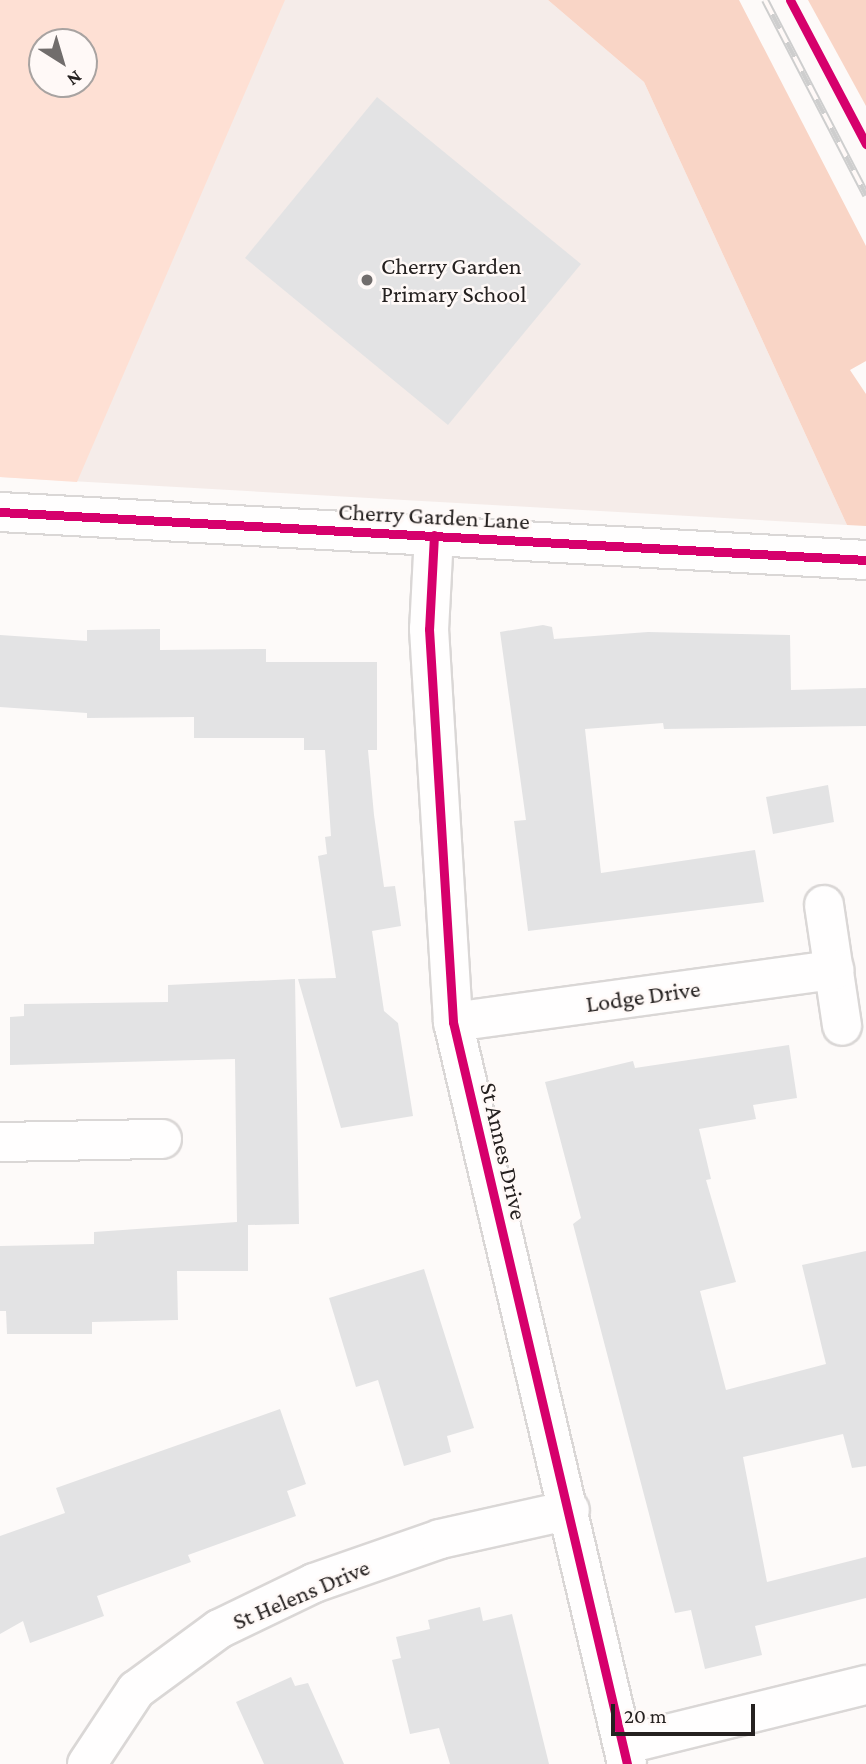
<!DOCTYPE html>
<html>
<head>
<meta charset="utf-8">
<style>
	body { margin:0 }
	#map { position:relative; width:866px; height:1764px; overflow:hidden; background:#fdfaf9; font-family:"Crimson Pro",serif }
	div>[style] { position:absolute }
	.built>* { inset:0; background:#f5ece9 }
	.green>* { inset:0; background:#fee0d4 }
	.forest>* { inset:0; background:#f9d5c6 }
	.building>* { inset:0; background:#e3e3e4 }
	.roads { filter:drop-shadow(2px 0 #dad7d6) drop-shadow(-2px 0 #dad7d6) drop-shadow(0 2px #dad7d6) drop-shadow(0 -2px #dad7d6) }
	.minor>* { height:38px; margin:-19px; padding:0 19px; transform-origin:19px; border-radius:19px; background:#fffefe }
	.rail>* { height:8px; margin-top:-4px; transform-origin:0; background:repeating-linear-gradient(90deg,#fff9f7 0 16px,#cecece 0 32px); box-sizing:border-box; border-block:2px solid #cecece }
	.cycleway>* { height:9px; margin:-4.5px; padding:0 4.5px; transform-origin:4.5px; border-radius:4.5px; background:#d6006c }
	.dots>* { width:19px; height:19px; translate:-50% -50%; box-sizing:border-box; border:4px solid #fff9f7; border-radius:50% }
	span { translate:-50% -50%; white-space:nowrap; text-align:center; line-height:1.15; -webkit-text-stroke:5px #fff9f7; paint-order:stroke }
	.poi-label { font-size:24px; color:#252120 }
	.left { translate:0 -50%; text-align:left }
	.street-label { font-size:24px; color:#252120 }
	.north { position:absolute; left:28px; top:28px; width:70px; height:70px; box-sizing:border-box; background:#fff9f7; border:2px solid #a8a3a1; border-radius:50%; rotate:143deg; font-size:19px; font-weight:700; line-height:28px; text-align:center; color:#252120 }
	.north::after { content:''; display:block; margin:auto; width:24px; height:32px; background:#716d6c; clip-path:polygon(50% 0,100% 100%,50% 72%,0 100%) }
	.scale { position:absolute; left:611px; top:1704px; width:144px; height:32px; box-sizing:border-box; border:4px solid #252120; border-top:0; padding-left:9px; font-size:21px; line-height:24px; white-space:nowrap; color:#252120; -webkit-text-stroke:5px #fff9f7; paint-order:stroke }
</style>
</head>
<body>
<div id="map">
	<div class="built">
		<i style="clip-path:polygon(evenodd,0 0,548px 0,644px 82px,847px 525px,0 477px,0 0,42px 42px,84px 42px,84px 84px,42px 84px,42px 42px)"></i>
	</div>
	<div class="green">
		<i style="clip-path:polygon(evenodd,0 0,285px 0,77px 482px,0 477px,0 0,42px 42px,84px 42px,84px 84px,42px 84px,42px 42px)"></i>
	</div>
	<div class="forest">
		<i style="clip-path:polygon(548px 0,739px 0,866px 246px,866px 361px,850px 370px,866px 394px,866px 526px,847px 525px,644px 82px)"></i>
		<i style="clip-path:polygon(808px 0,866px 0,866px 106px)"></i>
	</div>
	<div class="building">
		<i style="clip-path:polygon(377px 97px,581px 264px,448px 425px,245px 258px)"></i>
		<i style="clip-path:polygon(543px 625px,552px 627px,554px 639px,648px 632px,790px 635px,791px 690px,866px 688px,866px 726px,664px 729px,663px 723px,585px 729px,601px 873px,755px 850px,764px 902px,528px 931px,514px 821px,526px 820px,500px 632px)"></i>
		<i style="clip-path:polygon(160px 629px,160px 650px,266px 649px,266px 662px,377px 662px,377px 750px,368px 750px,374px 815px,384px 887px,395px 886px,401px 926px,372px 931px,384px 1011px,398px 1023px,413px 1116px,341px 1128px,298px 979px,336px 978px,318px 856px,327px 854px,325px 837px,331px 836px,325px 750px,304px 750px,304px 738px,194px 738px,194px 717px,87px 718px,87px 713px,0 707px,0 635px,87px 641px,87px 630px)"></i>
		<i style="clip-path:polygon(828px 785px,834px 822px,773px 834px,766px 797px)"></i>
		<i style="clip-path:polygon(295px 979px,299px 1224px,248px 1225px,248px 1271px,177px 1271px,178px 1320px,92px 1322px,92px 1334px,7px 1334px,6px 1311px,0 1311px,0 1246px,94px 1244px,94px 1232px,237px 1222px,235px 1059px,10px 1065px,10px 1017px,24px 1016px,24px 1004px,168px 1002px,168px 985px)"></i>
		<i style="clip-path:polygon(789px 1045px,797px 1098px,753px 1105px,756px 1119px,699px 1129px,711px 1179px,706px 1180px,736px 1282px,700px 1291px,726px 1390px,826px 1364px,802px 1265px,866px 1251px,866px 1466px,852px 1468px,843px 1434px,743px 1457px,767px 1582px,866px 1557px,866px 1598px,755px 1626px,762px 1655px,705px 1669px,691px 1610px,675px 1613px,573px 1224px,581px 1218px,545px 1082px,633px 1061px,635px 1068px)"></i>
		<i style="clip-path:polygon(424px 1269px,474px 1428px,447px 1436px,451px 1452px,404px 1466px,378px 1380px,356px 1387px,329px 1298px)"></i>
		<i style="clip-path:polygon(280px 1409px,306px 1484px,287px 1491px,296px 1516px,188px 1555px,191px 1562px,97px 1596px,104px 1616px,30px 1643px,23px 1621px,0 1634px,0 1536px,65px 1513px,56px 1488px)"></i>
		<i style="clip-path:polygon(480px 1607px,483px 1621px,512px 1614px,549px 1764px,450px 1764px,439px 1728px,410px 1734px,392px 1660px,401px 1658px,396px 1637px,430px 1629px,428px 1620px)"></i>
		<i style="clip-path:polygon(291px 1677px,295px 1686px,308px 1683px,344px 1764px,264px 1764px,236px 1702px)"></i>
	</div>
	<div class="roads">
		<div class="minor">
			<i style="left:0;top:512px;width:867px;rotate:3.17deg"></i>
			<i style="left:434px;top:535px;width:94px;rotate:93deg"></i>
			<i style="left:429px;top:629px;width:394px;rotate:86.5deg"></i>
			<i style="left:453px;top:1022px;width:762px;rotate:76.8deg"></i>
			<i style="left:824px;top:905px;width:122px;rotate:81.5deg"></i>
			<i style="left:453px;top:1022px;width:385px;rotate:-7.8deg"></i>
			<i style="left:0;top:1142px;width:162px;rotate:-1.1deg"></i>
			<i style="left:623px;top:1745px;width:250px;rotate:-13.9deg"></i>
			<i style="left:87px;top:1764px;width:89px;rotate:-56.5deg"></i>
			<i style="left:136px;top:1690px;width:103px;rotate:-36.3deg"></i>
			<i style="left:219px;top:1629px;width:106px;rotate:-25.8deg"></i>
			<i style="left:314px;top:1583px;width:133px;rotate:-19.2deg"></i>
			<i style="left:440px;top:1539px;width:133px;rotate:-12.6deg"></i>
		</div>
	</div>
	<div class="rail">
		<i style="left:765px;top:0;width:220px;rotate:62.6deg"></i>
	</div>
	<div class="cycleway">
		<i style="left:790px;top:0;width:163px;rotate:62.2deg"></i>
		<i style="left:0;top:512px;width:867px;rotate:3.17deg"></i>
		<i style="left:434px;top:535px;width:94px;rotate:93deg"></i>
		<i style="left:429px;top:629px;width:394px;rotate:86.5deg"></i>
		<i style="left:453px;top:1022px;width:762px;rotate:76.8deg"></i>
	</div>
	<div class="dots">
		<i style="left:367px;top:280px;background:#716d6c"></i>
	</div>
	<div class="poi-label">
		<span class="left" style="left:381px;top:280px">Cherry Garden<br>Primary School</span>
	</div>
	<div class="street-label">
		<span style="left:434px;top:516px;rotate:3deg">Cherry Garden Lane</span>
		<span style="left:643px;top:996px;rotate:-8deg">Lodge Drive</span>
		<span style="left:504px;top:1151px;rotate:77deg">St Annes Drive</span>
		<span style="left:301px;top:1594px;rotate:-23deg">St Helens Drive</span>
	</div>
	<div class="north">N</div>
	<div class="scale">20 m</div>
</div>
</body>
</html>
